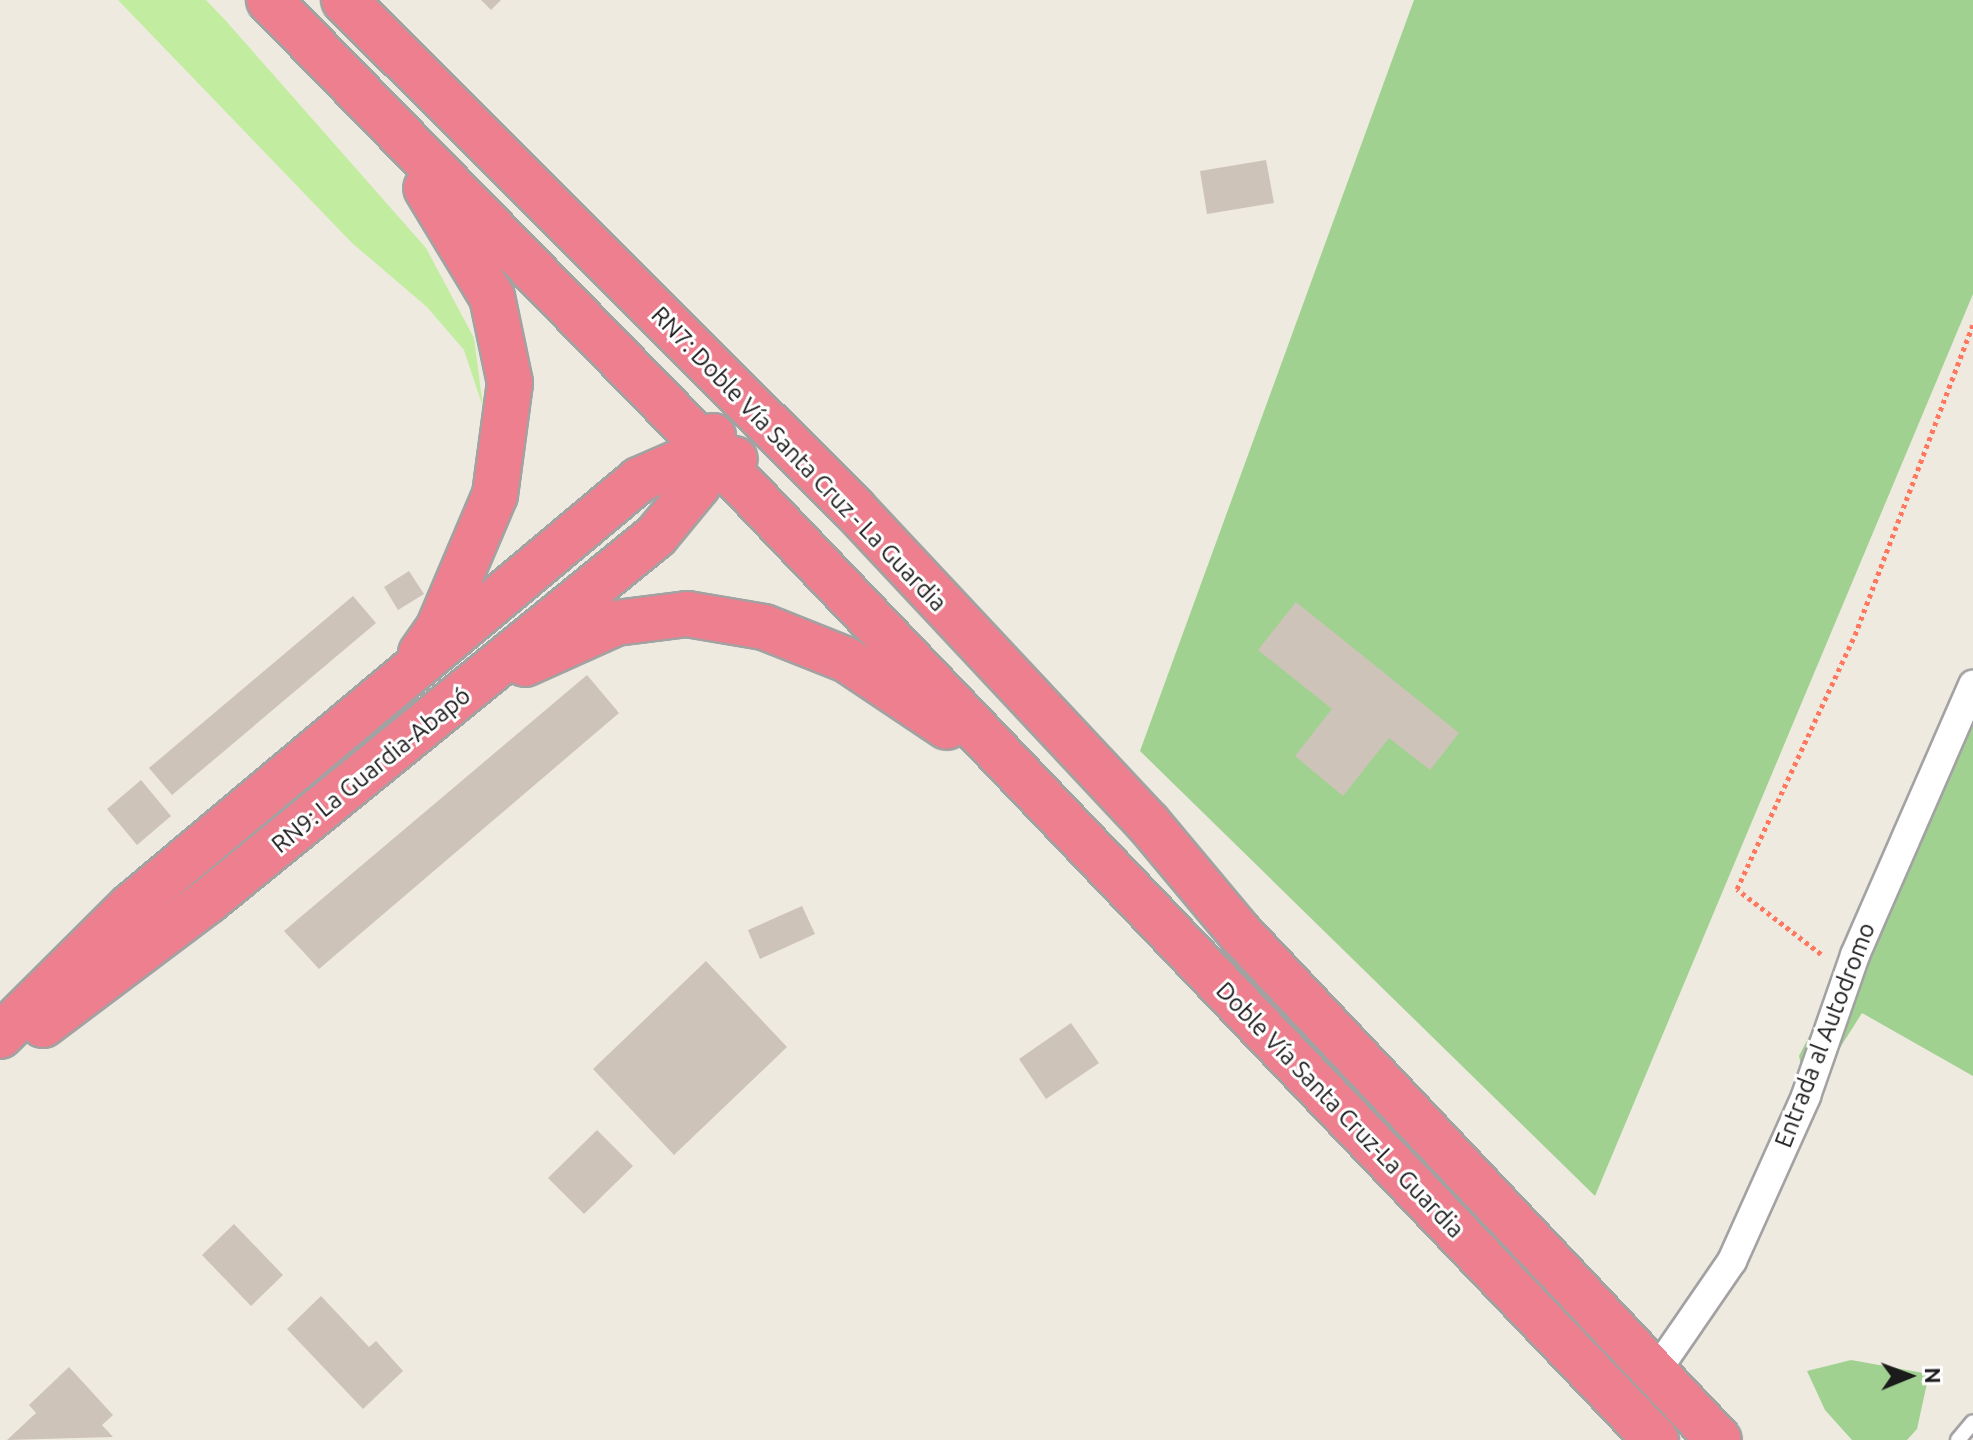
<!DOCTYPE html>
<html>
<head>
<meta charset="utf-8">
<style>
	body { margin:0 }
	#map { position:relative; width:1973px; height:1440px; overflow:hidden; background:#eeeadf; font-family:Ubuntu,sans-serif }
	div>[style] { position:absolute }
	.grass>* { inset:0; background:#c2eda0 }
	.forest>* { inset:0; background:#a0d190 }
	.building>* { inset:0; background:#cec3b8 }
	.path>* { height:5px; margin-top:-2.5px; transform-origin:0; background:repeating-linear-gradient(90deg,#ff775f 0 4px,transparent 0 8px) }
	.roads { filter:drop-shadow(2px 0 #a2a2a2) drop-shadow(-2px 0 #a2a2a2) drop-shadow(0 2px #a2a2a2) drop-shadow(0 -2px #a2a2a2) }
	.lane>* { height:14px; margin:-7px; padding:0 7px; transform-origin:7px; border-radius:7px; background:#fff }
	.street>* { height:28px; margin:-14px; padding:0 14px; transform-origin:14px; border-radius:14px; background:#fff }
	.highway>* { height:44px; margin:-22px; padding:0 22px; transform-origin:22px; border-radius:22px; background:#ed7f8f }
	span { translate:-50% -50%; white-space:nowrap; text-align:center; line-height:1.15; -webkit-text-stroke:6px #fff; paint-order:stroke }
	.street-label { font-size:24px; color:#1b1b1b }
	.north { position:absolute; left:1869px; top:1336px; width:80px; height:80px; -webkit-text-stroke:6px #fff; paint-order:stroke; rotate:89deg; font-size:22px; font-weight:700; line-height:32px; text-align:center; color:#1b1b1b }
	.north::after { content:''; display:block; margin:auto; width:28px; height:36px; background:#1b1b1b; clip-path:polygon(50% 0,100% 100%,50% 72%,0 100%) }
</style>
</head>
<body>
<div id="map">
	<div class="grass">
		<i style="clip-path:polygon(118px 0,206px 0,226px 21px,426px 248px,474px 338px,483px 407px,464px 350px,427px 307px,352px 243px)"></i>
	</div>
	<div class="forest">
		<i style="clip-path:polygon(1414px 0,1973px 0,1973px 294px,1595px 1196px,1140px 751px)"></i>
		<i style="clip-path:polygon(1973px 717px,1973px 1076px,1862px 1013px,1808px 1098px,1799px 1056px)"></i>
		<i style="clip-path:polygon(1851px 1360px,1929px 1374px,1917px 1429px,1907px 1440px,1852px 1440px,1825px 1410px,1807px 1371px)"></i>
	</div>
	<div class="building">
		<i style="clip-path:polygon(481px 0,501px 0,491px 10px)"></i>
		<i style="clip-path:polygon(1266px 160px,1274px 203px,1207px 214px,1200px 171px)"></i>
		<i style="clip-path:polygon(409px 571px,424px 594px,398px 610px,384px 587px)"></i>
		<i style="clip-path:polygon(353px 596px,376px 623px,172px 795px,149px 768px)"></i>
		<i style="clip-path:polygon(1296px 602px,1459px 733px,1430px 770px,1389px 738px,1343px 796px,1295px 756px,1332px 709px,1258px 650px)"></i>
		<i style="clip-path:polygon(587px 675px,619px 713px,319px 969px,284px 931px)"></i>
		<i style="clip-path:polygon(141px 780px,171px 816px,137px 845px,107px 809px)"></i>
		<i style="clip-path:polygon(802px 906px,815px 934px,760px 959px,748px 930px)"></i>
		<i style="clip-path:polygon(706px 961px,787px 1047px,674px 1155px,593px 1069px)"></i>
		<i style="clip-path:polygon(1071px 1023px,1099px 1063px,1046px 1099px,1019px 1059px)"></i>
		<i style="clip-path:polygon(597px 1130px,633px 1166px,584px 1214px,548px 1178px)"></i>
		<i style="clip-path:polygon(234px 1224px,283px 1275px,251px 1306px,202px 1255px)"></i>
		<i style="clip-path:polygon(321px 1296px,369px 1347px,376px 1341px,403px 1371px,363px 1409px,287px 1329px)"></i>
		<i style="clip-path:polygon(69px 1367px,113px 1415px,102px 1425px,113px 1437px,7px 1440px,36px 1413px,29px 1405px)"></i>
	</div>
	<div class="path">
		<i style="left:1821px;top:954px;width:106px;rotate:-142.3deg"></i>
		<i style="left:1737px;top:889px;width:280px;rotate:-65.1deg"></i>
		<i style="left:1855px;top:635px;width:332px;rotate:-69.2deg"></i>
	</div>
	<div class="roads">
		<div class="lane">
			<i style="left:1958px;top:1440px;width:23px;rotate:-50deg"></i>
		</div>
		<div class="street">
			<i style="left:1655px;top:1373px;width:136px;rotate:-55.5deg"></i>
			<i style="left:1732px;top:1261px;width:181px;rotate:-65.8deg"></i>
			<i style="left:1806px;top:1096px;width:149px;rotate:-70.8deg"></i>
			<i style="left:1855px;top:955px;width:295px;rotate:-66.4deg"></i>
		</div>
		<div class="highway">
			<i style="left:269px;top:0;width:636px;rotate:45.64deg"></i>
			<i style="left:714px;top:455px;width:1363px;rotate:46.28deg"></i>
			<i style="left:344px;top:0;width:721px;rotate:44.94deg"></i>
			<i style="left:854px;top:509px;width:430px;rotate:46.9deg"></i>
			<i style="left:1148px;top:823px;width:143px;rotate:50.1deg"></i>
			<i style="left:1240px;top:933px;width:697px;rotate:46.63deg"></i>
			<i style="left:421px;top:653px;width:29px;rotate:-55deg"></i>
			<i style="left:438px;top:629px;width:146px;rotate:-67deg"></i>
			<i style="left:495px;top:495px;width:113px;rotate:-82.4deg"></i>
			<i style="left:510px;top:383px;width:88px;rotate:-101.8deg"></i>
			<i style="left:492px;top:297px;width:127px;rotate:-121.2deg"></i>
			<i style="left:525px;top:664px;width:100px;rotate:-24.3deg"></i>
			<i style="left:616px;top:623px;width:72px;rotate:-7.2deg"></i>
			<i style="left:687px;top:614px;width:78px;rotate:9.6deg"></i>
			<i style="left:764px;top:627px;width:89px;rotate:21.7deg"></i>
			<i style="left:847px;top:660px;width:120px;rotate:33.8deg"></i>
			<i style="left:43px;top:1025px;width:208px;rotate:-37deg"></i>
			<i style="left:209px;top:900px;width:576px;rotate:-39.16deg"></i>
			<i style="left:656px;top:536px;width:66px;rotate:-50.5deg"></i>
			<i style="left:698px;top:485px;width:34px;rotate:-62deg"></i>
			<i style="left:714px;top:455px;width:19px;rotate:-93deg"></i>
			<i style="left:0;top:1036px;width:185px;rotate:-44.8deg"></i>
			<i style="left:131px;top:906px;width:663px;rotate:-39.98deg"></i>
			<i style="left:639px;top:480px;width:47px;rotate:-23.8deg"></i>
			<i style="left:682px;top:461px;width:33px;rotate:-11deg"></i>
			<i style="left:714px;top:455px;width:21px;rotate:11deg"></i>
		</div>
	</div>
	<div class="street-label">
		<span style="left:799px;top:459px;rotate:46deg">RN7: Doble Vía Santa Cruz - La Guardia</span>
		<span style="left:371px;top:770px;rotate:-39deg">RN9: La Guardia-Abapó</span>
		<span style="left:1825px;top:1035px;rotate:-69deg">Entrada al Autodromo</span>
		<span style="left:1340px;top:1110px;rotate:46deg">Doble Vía Santa Cruz-La Guardia</span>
	</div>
	<div class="north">N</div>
</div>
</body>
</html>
